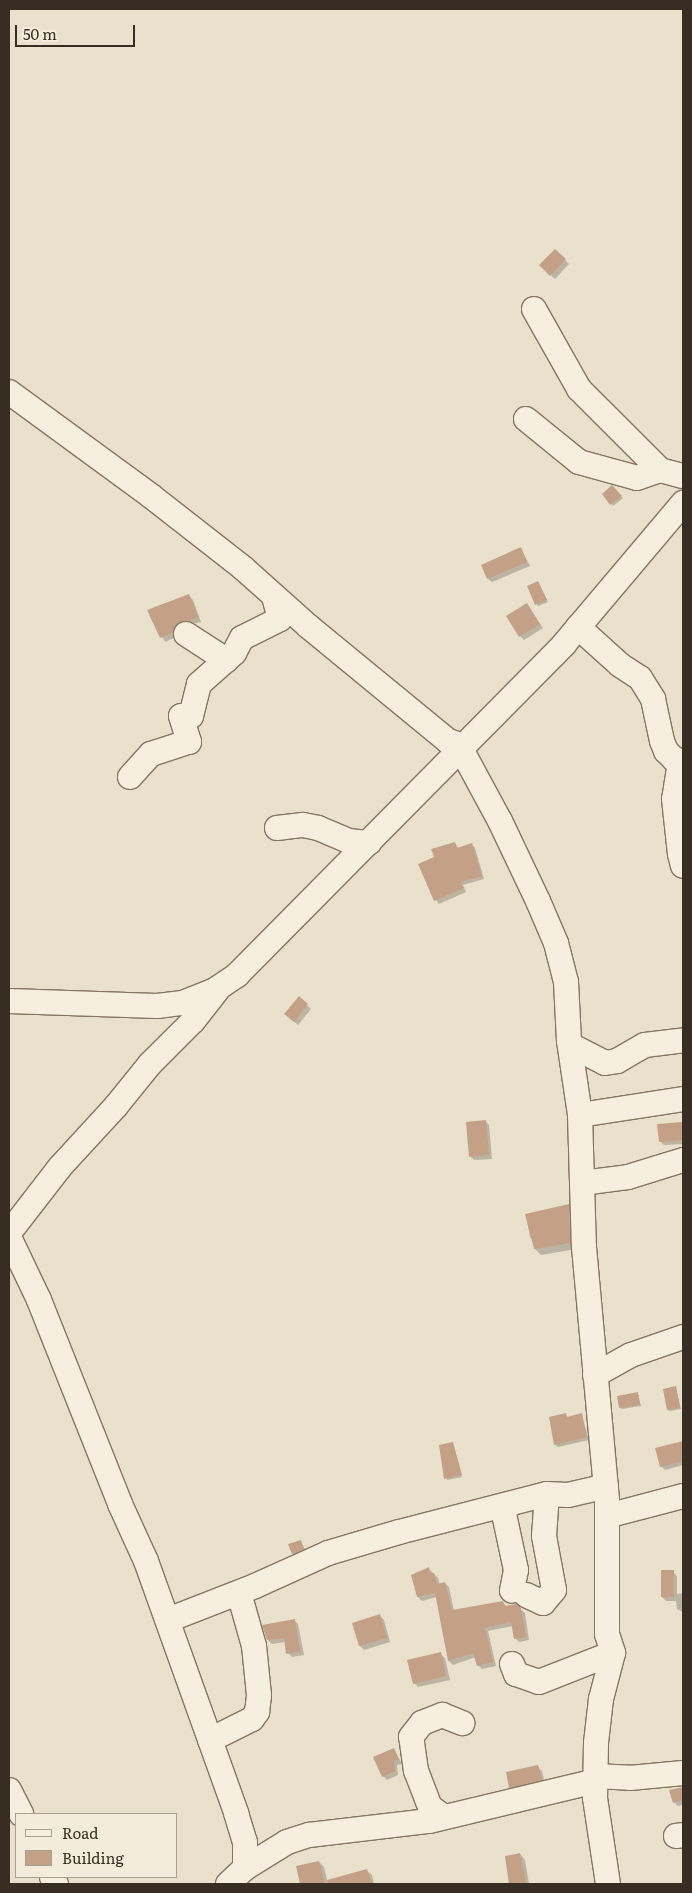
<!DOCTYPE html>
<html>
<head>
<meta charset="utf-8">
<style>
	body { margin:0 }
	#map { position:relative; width:692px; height:1893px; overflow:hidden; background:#eae1cc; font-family:Literata,serif }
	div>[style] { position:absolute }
	.shadow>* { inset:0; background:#0003 }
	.building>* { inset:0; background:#c4a086 }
	.roads { filter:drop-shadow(1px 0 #867561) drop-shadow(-1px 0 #867561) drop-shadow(0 1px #867561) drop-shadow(0 -1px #867561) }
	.minor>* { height:24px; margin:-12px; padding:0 12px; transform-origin:12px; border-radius:12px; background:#f6efde }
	span { translate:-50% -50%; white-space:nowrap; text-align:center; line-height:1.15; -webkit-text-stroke:5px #f3ecda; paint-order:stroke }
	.frame { position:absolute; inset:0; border:10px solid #382d23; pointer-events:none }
	.legend { position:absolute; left:15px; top:1813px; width:162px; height:65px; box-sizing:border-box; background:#f3ecda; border:1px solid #a8a091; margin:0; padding:6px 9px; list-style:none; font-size:15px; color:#382d23 }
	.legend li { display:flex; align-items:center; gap:10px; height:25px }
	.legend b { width:25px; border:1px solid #a8a091 }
	.scale { position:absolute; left:15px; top:25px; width:120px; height:22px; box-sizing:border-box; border:2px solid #382d23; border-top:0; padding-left:6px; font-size:15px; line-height:18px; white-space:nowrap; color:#382d23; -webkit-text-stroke:4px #f3ecda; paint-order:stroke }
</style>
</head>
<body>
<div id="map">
	<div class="shadow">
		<i style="clip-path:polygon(555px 250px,569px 264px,555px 279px,541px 265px)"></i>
		<i style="clip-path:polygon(612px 487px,623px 498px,613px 506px,603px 494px)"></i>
		<i style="clip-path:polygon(521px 549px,530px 566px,492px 582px,488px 579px)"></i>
		<i style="clip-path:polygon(538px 582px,548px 602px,538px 606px,528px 586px)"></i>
		<i style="clip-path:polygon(189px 596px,193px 600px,201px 622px,183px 626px,176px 637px,165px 642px,149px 610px)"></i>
		<i style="clip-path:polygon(527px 605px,543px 628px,524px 640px,520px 636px)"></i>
		<i style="clip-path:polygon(455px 843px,459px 849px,472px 845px,475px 848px,484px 879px,463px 885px,466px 892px,439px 904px,436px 900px,435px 858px)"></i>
		<i style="clip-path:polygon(299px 998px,311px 1009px,298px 1025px,290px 1018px)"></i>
		<i style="clip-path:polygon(485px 1121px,489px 1125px,492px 1159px,474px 1160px,470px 1156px)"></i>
		<i style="clip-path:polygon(683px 1123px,683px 1144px,664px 1145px,660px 1141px,658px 1126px)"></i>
		<i style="clip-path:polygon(569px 1206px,575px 1212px,576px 1249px,541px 1255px,535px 1249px,533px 1240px,530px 1237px,526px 1215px)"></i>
		<i style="clip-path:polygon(676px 1388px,681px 1409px,670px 1411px,668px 1410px)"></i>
		<i style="clip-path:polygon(638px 1394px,641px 1406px,622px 1409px,620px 1408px)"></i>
		<i style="clip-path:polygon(581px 1414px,589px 1440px,558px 1447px,555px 1444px,566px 1415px,569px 1418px)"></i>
		<i style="clip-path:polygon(683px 1442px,683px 1465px,665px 1470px,661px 1466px)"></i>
		<i style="clip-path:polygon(452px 1443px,462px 1477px,447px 1480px,446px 1478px)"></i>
		<i style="clip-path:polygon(301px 1542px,307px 1553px,297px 1558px,293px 1554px)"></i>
		<i style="clip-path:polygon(429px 1569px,438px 1578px,440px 1585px,445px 1583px,449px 1587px,454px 1611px,502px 1602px,507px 1607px,520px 1609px,525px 1613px,529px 1640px,519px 1642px,515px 1638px,513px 1626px,488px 1631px,496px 1666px,482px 1669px,478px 1665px,476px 1657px,453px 1665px,449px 1661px,437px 1597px,422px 1601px,418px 1597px,418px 1572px)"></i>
		<i style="clip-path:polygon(673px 1572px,677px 1576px,677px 1594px,683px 1593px,683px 1612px,677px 1609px,676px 1601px,666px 1601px,662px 1597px)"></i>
		<i style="clip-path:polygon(380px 1616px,384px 1620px,390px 1642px,364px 1650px,360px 1646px,354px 1624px)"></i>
		<i style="clip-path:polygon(294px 1620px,298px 1624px,304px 1655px,292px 1657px,288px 1653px,286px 1642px,272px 1644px,268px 1640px)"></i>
		<i style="clip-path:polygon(441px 1654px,445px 1658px,450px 1680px,418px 1687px,414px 1683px)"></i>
		<i style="clip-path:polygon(394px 1749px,402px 1764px,397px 1765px,398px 1775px,387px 1780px,383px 1776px)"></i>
		<i style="clip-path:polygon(538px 1767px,542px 1771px,545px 1784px,514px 1791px,510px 1787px)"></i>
		<i style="clip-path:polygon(683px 1788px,683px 1811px,682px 1805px,678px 1806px,674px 1802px,671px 1791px)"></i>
		<i style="clip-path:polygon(520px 1854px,525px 1860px,529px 1884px,504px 1884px,510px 1882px)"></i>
		<i style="clip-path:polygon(319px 1862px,324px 1867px,328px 1884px,302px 1884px,297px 1867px)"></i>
		<i style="clip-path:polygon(367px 1871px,372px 1875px,374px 1884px,344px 1884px,351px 1882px)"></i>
	</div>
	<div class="building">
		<i style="clip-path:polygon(555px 249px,566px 259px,550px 276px,539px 265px)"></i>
		<i style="clip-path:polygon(612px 485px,622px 496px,610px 505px,602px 494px)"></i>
		<i style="clip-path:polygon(521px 547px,527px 562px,487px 579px,481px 565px)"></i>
		<i style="clip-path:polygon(538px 581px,547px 600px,535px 605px,527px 586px)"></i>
		<i style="clip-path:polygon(189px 594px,199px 618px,179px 622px,172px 633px,160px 638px,147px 610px)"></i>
		<i style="clip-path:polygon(527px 603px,540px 624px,519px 637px,506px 616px)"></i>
		<i style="clip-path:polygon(455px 842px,457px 848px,472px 843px,482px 876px,461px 882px,463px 888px,434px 901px,418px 864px,434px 857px,431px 849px)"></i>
		<i style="clip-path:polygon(299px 996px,308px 1004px,294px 1022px,284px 1014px)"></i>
		<i style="clip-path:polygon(486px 1120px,489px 1155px,469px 1157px,466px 1122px)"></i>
		<i style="clip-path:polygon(683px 1122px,683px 1140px,659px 1142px,657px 1124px)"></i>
		<i style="clip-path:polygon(569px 1204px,570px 1243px,534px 1249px,525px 1214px)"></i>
		<i style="clip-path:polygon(676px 1386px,680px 1408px,667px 1410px,663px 1389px)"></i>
		<i style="clip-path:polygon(638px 1392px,640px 1405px,619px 1408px,617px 1396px)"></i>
		<i style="clip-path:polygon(566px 1413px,567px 1417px,582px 1413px,587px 1437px,554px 1445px,549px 1417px)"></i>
		<i style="clip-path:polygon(683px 1441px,683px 1461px,660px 1467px,655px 1448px)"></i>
		<i style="clip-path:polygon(453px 1442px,462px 1475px,444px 1479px,439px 1445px)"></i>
		<i style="clip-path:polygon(301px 1540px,304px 1549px,292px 1554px,288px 1544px)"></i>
		<i style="clip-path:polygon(429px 1567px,430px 1573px,434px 1573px,437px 1584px,445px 1582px,452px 1610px,503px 1601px,505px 1606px,516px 1604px,521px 1608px,526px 1637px,514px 1639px,511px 1622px,485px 1628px,493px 1662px,477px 1666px,473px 1653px,448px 1661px,435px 1593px,417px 1597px,411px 1575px)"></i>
		<i style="clip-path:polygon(661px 1570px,674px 1570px,674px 1597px,661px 1597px)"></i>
		<i style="clip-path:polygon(380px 1614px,387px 1638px,359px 1646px,352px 1623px)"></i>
		<i style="clip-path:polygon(295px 1619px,300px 1651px,286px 1654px,284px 1638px,267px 1640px,262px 1625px)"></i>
		<i style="clip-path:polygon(441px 1652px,446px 1676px,413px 1684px,407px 1660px)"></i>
		<i style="clip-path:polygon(394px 1748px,399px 1760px,394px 1761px,395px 1771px,382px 1777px,373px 1757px)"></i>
		<i style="clip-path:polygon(538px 1765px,542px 1780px,509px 1788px,506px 1772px)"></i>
		<i style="clip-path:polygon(683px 1787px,683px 1800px,673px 1803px,669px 1790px)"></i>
		<i style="clip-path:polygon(520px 1853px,526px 1884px,509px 1884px,505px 1856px)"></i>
		<i style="clip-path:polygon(319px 1861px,325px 1884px,300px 1884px,296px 1866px)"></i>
		<i style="clip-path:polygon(367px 1869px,372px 1884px,328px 1884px,327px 1880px)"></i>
	</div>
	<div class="roads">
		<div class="minor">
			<i style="left:534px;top:309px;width:92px;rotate:60.6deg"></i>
			<i style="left:579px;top:389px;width:115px;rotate:45deg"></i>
			<i style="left:660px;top:470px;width:24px;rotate:15deg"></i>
			<i style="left:9px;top:392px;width:176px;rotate:36.2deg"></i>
			<i style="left:151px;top:496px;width:117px;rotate:38deg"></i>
			<i style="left:243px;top:568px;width:87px;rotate:41.7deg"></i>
			<i style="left:308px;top:626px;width:181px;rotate:39.4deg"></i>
			<i style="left:448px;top:741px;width:17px;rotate:17deg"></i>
			<i style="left:526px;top:419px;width:68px;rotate:39.1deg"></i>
			<i style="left:579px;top:462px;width:60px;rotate:15.4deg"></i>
			<i style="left:637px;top:478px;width:24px;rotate:-19deg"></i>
			<i style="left:578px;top:627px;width:57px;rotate:42.1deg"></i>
			<i style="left:620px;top:665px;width:24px;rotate:33deg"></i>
			<i style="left:640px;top:678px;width:25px;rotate:58deg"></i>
			<i style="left:653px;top:699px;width:43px;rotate:77.9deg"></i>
			<i style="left:662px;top:741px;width:11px;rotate:68deg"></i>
			<i style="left:666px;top:751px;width:11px;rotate:45deg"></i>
			<i style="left:674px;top:759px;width:9px;rotate:18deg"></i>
			<i style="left:186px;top:634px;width:48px;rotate:33deg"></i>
			<i style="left:461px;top:749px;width:82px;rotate:61.6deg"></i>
			<i style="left:500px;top:821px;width:89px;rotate:64.6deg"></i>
			<i style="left:538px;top:901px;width:46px;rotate:66.8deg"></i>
			<i style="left:556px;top:943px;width:40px;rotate:75.6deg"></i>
			<i style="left:566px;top:982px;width:59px;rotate:87.1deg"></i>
			<i style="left:569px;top:1041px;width:75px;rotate:81.5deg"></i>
			<i style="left:580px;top:1115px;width:132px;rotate:88.3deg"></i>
			<i style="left:584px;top:1247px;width:255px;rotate:84.8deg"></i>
			<i style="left:607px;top:1501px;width:133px;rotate:90deg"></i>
			<i style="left:607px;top:1634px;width:20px;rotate:72deg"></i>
			<i style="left:613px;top:1653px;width:48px;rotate:104.6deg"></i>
			<i style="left:601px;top:1699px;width:44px;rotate:96.5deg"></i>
			<i style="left:596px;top:1743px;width:55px;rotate:91deg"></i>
			<i style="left:595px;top:1798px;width:87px;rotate:81.4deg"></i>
			<i style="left:680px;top:762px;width:37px;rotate:99deg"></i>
			<i style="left:674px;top:799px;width:55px;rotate:83.8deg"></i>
			<i style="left:680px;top:854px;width:12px;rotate:76deg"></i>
			<i style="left:130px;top:777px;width:31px;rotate:-48deg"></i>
			<i style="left:151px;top:754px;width:40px;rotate:-18deg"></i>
			<i style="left:189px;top:742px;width:27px;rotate:-107deg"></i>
			<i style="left:181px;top:716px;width:10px"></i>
			<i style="left:191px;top:716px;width:33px;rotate:-76deg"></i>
			<i style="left:199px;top:684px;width:47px;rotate:-41.5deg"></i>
			<i style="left:234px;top:653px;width:17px;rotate:-62deg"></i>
			<i style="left:242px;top:638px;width:42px;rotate:-26.6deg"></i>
			<i style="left:280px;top:619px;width:24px;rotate:-105deg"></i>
			<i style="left:277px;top:828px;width:26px;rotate:-7deg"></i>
			<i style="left:303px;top:825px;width:15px;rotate:11deg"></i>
			<i style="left:318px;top:828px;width:33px;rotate:23deg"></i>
			<i style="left:348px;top:841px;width:21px;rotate:5deg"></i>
			<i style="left:9px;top:1001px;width:148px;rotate:1.9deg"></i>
			<i style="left:157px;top:1006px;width:26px;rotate:-7deg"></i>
			<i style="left:183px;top:1003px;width:35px;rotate:-22deg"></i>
			<i style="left:215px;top:990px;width:27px;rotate:-34deg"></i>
			<i style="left:237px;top:975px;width:465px;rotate:-45.3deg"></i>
			<i style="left:564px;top:644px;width:185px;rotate:-49.8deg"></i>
			<i style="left:570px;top:1045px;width:39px;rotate:27deg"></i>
			<i style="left:605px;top:1063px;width:12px;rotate:-9deg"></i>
			<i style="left:617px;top:1061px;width:32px;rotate:-30deg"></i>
			<i style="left:645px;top:1045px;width:38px;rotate:-7deg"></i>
			<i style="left:580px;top:1115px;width:104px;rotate:-8.8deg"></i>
			<i style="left:582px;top:1183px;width:46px;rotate:-7.4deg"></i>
			<i style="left:628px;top:1177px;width:58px;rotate:-17.2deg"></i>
			<i style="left:9px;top:1233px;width:83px;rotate:-52.3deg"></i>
			<i style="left:60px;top:1167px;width:83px;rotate:-47.4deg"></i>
			<i style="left:116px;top:1106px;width:54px;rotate:-51deg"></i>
			<i style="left:150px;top:1064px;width:61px;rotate:-45deg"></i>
			<i style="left:193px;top:1021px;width:39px;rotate:-52deg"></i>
			<i style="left:9px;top:1237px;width:70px;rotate:64.5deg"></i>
			<i style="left:39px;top:1300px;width:219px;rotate:68.3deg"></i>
			<i style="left:120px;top:1504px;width:63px;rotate:65.5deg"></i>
			<i style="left:146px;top:1561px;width:268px;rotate:70.3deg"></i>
			<i style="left:236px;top:1813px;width:30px;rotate:73deg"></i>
			<i style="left:245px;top:1842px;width:26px;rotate:90deg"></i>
			<i style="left:595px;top:1375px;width:41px;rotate:-29.1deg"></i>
			<i style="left:631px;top:1355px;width:55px;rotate:-19.1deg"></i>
			<i style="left:507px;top:1505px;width:9px;rotate:108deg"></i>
			<i style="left:504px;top:1514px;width:57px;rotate:77.9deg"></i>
			<i style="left:516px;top:1570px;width:21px;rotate:101deg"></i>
			<i style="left:607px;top:1516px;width:79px;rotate:-14.7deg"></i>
			<i style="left:526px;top:1595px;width:19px;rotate:25deg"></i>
			<i style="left:543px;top:1603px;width:17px;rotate:-50deg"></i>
			<i style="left:554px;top:1590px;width:55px;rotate:-100.5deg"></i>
			<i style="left:544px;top:1536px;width:42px;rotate:-85.9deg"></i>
			<i style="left:168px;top:1620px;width:93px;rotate:-21.3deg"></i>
			<i style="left:255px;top:1586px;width:80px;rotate:-24.3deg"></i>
			<i style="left:328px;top:1553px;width:74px;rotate:-16.5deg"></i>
			<i style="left:399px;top:1532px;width:153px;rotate:-14.4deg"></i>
			<i style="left:547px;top:1494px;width:21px;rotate:3deg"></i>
			<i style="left:568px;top:1495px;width:39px;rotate:-13deg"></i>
			<i style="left:512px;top:1664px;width:11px;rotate:68deg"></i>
			<i style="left:516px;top:1674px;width:24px;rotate:19deg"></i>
			<i style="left:539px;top:1682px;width:79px;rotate:-21.4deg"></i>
			<i style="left:210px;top:1740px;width:47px;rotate:-26.6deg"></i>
			<i style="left:252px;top:1719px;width:9px;rotate:-54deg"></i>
			<i style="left:257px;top:1712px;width:17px;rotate:-83deg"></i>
			<i style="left:259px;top:1695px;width:49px;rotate:-95.8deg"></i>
			<i style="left:254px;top:1646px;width:55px;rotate:-105.8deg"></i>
			<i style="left:595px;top:1776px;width:35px;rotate:3deg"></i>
			<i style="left:630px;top:1778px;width:53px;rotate:-5.4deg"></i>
			<i style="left:9px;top:1790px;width:27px;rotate:63deg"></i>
			<i style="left:444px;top:1817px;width:17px;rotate:-144deg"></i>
			<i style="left:430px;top:1807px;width:39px;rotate:-111deg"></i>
			<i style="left:416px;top:1771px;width:34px;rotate:-98deg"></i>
			<i style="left:411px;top:1737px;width:18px;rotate:-52deg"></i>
			<i style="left:422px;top:1723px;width:22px;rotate:-22deg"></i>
			<i style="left:442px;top:1715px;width:22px;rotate:22deg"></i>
			<i style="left:676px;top:1836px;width:7px;rotate:-8deg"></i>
			<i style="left:52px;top:1877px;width:8px;rotate:60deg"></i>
			<i style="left:228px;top:1884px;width:23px;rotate:-43deg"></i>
			<i style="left:245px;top:1868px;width:49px;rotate:-31.8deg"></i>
			<i style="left:287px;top:1842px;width:23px;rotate:-18deg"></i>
			<i style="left:309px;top:1835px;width:121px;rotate:-6.7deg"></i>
			<i style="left:429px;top:1821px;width:171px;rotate:-13.5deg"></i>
		</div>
	</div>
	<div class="frame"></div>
	<ul class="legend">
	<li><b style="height:6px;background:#f6efde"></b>Road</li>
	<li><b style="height:14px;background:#c4a086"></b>Building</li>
	</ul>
	<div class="scale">50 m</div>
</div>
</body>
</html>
